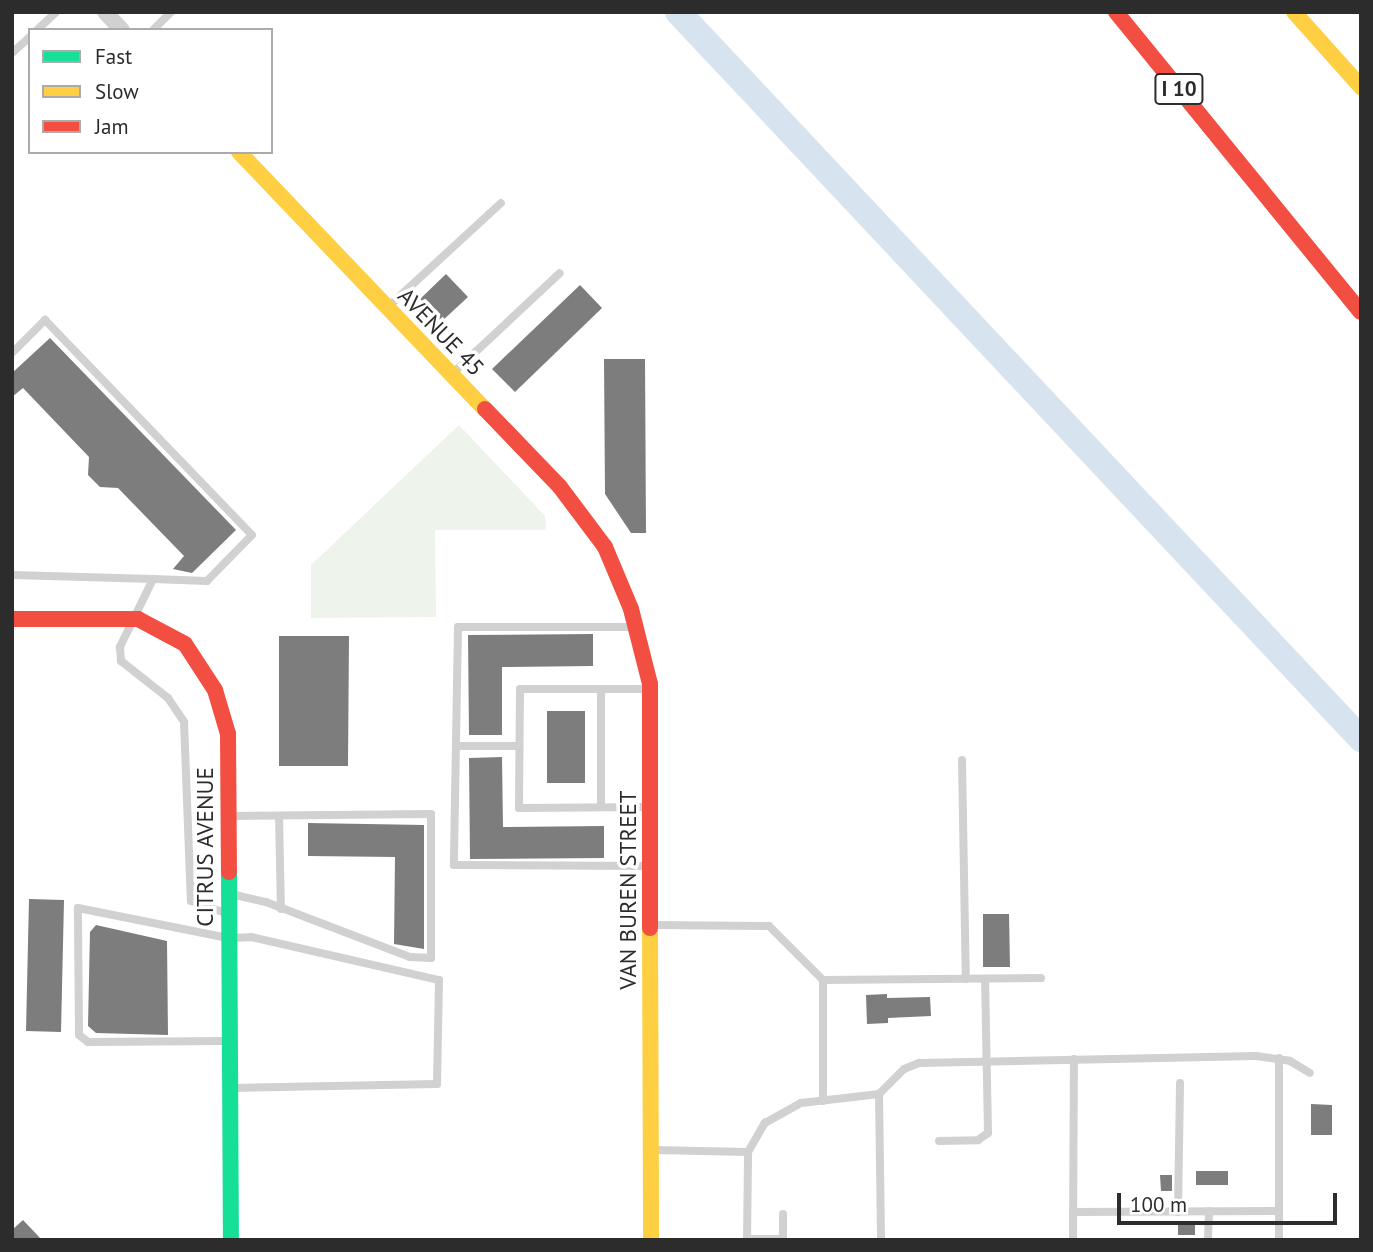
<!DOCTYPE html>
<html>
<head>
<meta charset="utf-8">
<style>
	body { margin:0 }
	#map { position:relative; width:1373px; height:1252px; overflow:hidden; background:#fff; font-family:"PT Sans",sans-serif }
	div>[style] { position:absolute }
	.green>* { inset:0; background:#eef3eb }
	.river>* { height:26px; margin:-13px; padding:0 13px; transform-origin:13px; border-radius:13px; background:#d8e3f0 }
	.building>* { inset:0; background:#7d7d7d }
	.lane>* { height:8px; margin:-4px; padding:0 4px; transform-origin:4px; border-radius:4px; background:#d1d1d1 }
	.street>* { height:16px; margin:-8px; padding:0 8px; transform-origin:8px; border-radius:8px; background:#d1d1d1 }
	.fast>* { height:16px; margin:-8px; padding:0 8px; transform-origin:8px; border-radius:8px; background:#16e098 }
	.slow>* { height:16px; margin:-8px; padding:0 8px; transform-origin:8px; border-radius:8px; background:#ffcf43 }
	.jam>* { height:16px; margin:-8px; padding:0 8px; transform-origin:8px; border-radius:8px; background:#f24e42 }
	span { translate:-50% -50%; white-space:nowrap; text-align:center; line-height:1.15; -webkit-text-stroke:7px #fff; paint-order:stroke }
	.shield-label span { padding:2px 5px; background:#fff; border:2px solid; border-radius:5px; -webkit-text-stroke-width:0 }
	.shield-label { font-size:21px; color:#2c2c2c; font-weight:700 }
	.street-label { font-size:23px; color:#2c2c2c }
	.frame { position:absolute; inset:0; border:14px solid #2c2c2c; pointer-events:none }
	.legend { position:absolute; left:28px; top:28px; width:245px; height:126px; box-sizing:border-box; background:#fff; border:2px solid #ababab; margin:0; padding:9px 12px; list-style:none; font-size:21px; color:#2c2c2c }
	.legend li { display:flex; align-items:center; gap:14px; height:35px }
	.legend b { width:35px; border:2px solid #ababab }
	.scale { position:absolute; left:1117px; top:1193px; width:220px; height:32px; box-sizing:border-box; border:4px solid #2c2c2c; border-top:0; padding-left:9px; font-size:21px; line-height:24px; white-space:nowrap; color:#2c2c2c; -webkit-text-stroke:5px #fff; paint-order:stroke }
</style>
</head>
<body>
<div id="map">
	<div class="green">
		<i style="clip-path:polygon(459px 425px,545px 516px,546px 530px,435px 530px,436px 617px,311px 618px,311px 565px)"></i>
	</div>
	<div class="river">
		<i style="left:678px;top:12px;width:998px;rotate:46.79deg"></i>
	</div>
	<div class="building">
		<i style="clip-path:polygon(446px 274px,468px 297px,441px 322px,420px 299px)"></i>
		<i style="clip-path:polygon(580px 285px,602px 308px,515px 392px,492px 369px)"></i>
		<i style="clip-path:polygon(50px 338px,236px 530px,192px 573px,173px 569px,184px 556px,118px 488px,100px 487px,88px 475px,89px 457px,23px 388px,12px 397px,12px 373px)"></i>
		<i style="clip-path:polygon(604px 359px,645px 359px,646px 533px,631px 533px,605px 494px)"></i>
		<i style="clip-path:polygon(593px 634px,593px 666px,502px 667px,502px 735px,469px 735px,468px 635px)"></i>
		<i style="clip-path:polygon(279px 636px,349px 636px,348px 766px,279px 766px)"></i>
		<i style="clip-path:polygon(547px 711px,585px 711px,585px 783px,547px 783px)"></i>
		<i style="clip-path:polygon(502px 757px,503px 827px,604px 826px,604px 858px,470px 859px,469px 758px)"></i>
		<i style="clip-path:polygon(308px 823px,424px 825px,424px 949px,394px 944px,395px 857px,308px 856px)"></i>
		<i style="clip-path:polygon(29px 899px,64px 900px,61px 1032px,26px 1031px)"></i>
		<i style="clip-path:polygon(983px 914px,1009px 914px,1010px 967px,983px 967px)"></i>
		<i style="clip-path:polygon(96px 925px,167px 941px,168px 1035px,96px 1033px,88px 1026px,90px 932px)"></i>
		<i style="clip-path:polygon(887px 994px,887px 998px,930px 997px,931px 1016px,888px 1018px,888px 1023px,867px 1024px,866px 995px)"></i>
		<i style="clip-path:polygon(1311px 1104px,1332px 1105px,1332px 1135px,1311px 1135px)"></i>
		<i style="clip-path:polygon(1196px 1171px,1228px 1171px,1228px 1185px,1196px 1185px)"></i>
		<i style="clip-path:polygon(1160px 1175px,1172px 1175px,1172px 1191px,1161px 1191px)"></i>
		<i style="clip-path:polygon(23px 1220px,42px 1240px,12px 1240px,12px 1230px)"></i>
		<i style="clip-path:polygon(1178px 1223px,1195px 1223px,1195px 1235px,1178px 1235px)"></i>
	</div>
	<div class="lane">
		<i style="left:37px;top:30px;width:26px;rotate:-43deg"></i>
		<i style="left:153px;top:30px;width:25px;rotate:-45deg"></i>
		<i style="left:12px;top:53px;width:24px;rotate:-42deg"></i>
		<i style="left:389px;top:306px;width:152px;rotate:-42.6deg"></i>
		<i style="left:12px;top:353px;width:47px;rotate:-45deg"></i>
		<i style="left:45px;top:320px;width:298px;rotate:46.1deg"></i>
		<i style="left:252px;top:535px;width:64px;rotate:134.4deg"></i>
		<i style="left:207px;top:581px;width:54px;rotate:-177.9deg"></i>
		<i style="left:153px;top:579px;width:76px;rotate:115.9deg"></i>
		<i style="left:120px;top:647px;width:14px;rotate:86deg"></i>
		<i style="left:121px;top:661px;width:60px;rotate:38.2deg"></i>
		<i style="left:168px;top:698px;width:29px;rotate:56deg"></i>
		<i style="left:184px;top:722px;width:179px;rotate:87.8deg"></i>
		<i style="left:191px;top:901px;width:36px;rotate:19deg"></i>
		<i style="left:453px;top:373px;width:146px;rotate:-43.1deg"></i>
		<i style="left:12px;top:575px;width:141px;rotate:1.6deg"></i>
		<i style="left:634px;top:627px;width:176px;rotate:180deg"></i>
		<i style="left:458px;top:627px;width:238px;rotate:91deg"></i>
		<i style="left:454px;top:865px;width:193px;rotate:0.3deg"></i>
		<i style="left:601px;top:689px;width:118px;rotate:90deg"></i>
		<i style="left:647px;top:689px;width:127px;rotate:180deg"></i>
		<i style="left:520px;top:689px;width:119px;rotate:90.5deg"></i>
		<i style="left:519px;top:808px;width:129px;rotate:-0.4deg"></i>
		<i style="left:456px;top:746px;width:63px"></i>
		<i style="left:962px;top:760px;width:219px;rotate:89deg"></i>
		<i style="left:279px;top:816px;width:93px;rotate:88.8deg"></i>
		<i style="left:231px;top:894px;width:36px;rotate:13deg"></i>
		<i style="left:266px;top:902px;width:154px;rotate:20.9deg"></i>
		<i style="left:410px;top:957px;width:21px;rotate:3deg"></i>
		<i style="left:431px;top:958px;width:144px;rotate:-90deg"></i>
		<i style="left:431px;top:814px;width:199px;rotate:179.4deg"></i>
		<i style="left:653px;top:925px;width:116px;rotate:0.5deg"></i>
		<i style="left:769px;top:926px;width:76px;rotate:45deg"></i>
		<i style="left:823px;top:980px;width:218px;rotate:-0.5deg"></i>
		<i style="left:823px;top:980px;width:121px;rotate:90deg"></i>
		<i style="left:226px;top:1041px;width:138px;rotate:179.6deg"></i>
		<i style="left:88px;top:1042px;width:11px;rotate:-142deg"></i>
		<i style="left:79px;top:1035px;width:127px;rotate:-90.5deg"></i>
		<i style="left:78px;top:908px;width:153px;rotate:11.3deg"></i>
		<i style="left:228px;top:938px;width:23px;rotate:-2deg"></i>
		<i style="left:251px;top:937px;width:193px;rotate:12.9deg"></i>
		<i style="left:439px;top:980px;width:104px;rotate:91.1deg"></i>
		<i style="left:437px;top:1084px;width:204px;rotate:178.9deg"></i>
		<i style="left:1279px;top:1058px;width:182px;rotate:90deg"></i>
		<i style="left:879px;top:1094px;width:146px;rotate:89.2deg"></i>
		<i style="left:939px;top:1141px;width:39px;rotate:-1deg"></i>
		<i style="left:978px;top:1140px;width:12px;rotate:-35deg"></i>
		<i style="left:988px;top:1133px;width:154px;rotate:-91.1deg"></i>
		<i style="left:654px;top:1150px;width:94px;rotate:1.2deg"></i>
		<i style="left:1073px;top:1212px;width:206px;rotate:-0.3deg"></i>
		<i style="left:1178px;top:1212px;width:129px;rotate:-89.1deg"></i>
		<i style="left:747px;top:1239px;width:36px"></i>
		<i style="left:783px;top:1239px;width:25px;rotate:-90deg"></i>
		<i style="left:747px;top:1240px;width:88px;rotate:-89.3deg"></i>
		<i style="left:748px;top:1152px;width:34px;rotate:-60deg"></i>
		<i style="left:765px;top:1123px;width:41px;rotate:-29.1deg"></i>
		<i style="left:801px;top:1103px;width:79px;rotate:-6.6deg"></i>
		<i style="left:879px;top:1094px;width:35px;rotate:-45deg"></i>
		<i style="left:904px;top:1069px;width:16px;rotate:-22deg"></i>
		<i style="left:919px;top:1063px;width:337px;rotate:-1.2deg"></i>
		<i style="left:1256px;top:1056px;width:34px;rotate:8deg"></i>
		<i style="left:1290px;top:1061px;width:23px;rotate:31deg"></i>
		<i style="left:1073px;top:1240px;width:181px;rotate:-89.7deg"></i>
		<i style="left:1208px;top:1240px;width:29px;rotate:-88deg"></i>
	</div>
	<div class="street">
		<i style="left:105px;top:12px;width:25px;rotate:47deg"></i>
	</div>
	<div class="fast">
		<i style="left:229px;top:872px;width:368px;rotate:89.7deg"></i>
	</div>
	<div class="slow">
		<i style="left:1294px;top:12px;width:101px;rotate:48.2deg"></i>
		<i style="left:239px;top:152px;width:356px;rotate:46.3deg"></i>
		<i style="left:650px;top:928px;width:312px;rotate:89.8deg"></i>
	</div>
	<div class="jam">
		<i style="left:1116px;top:12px;width:387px;rotate:50.8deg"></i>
		<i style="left:485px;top:409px;width:108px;rotate:46.1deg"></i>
		<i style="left:560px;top:487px;width:75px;rotate:53.1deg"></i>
		<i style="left:605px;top:547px;width:67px;rotate:67.2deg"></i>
		<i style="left:631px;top:609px;width:77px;rotate:75.8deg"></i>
		<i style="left:650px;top:684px;width:244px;rotate:90deg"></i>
		<i style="left:12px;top:619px;width:126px"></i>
		<i style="left:138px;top:619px;width:53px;rotate:28deg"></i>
		<i style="left:185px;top:644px;width:55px;rotate:56.9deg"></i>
		<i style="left:215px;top:690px;width:46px;rotate:73.5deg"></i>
		<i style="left:228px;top:734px;width:138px;rotate:89.6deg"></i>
	</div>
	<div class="shield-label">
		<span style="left:1179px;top:89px">I 10</span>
	</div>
	<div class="street-label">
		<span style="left:441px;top:332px;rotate:46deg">AVENUE 45</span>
		<span style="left:205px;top:847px;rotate:-90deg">CITRUS AVENUE</span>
		<span style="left:628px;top:890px;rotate:-90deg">VAN BUREN STREET</span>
	</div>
	<div class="frame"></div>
	<ul class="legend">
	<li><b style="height:9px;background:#16e098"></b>Fast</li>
	<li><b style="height:9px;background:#ffcf43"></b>Slow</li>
	<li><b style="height:9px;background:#f24e42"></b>Jam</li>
	</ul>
	<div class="scale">100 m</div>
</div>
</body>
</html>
